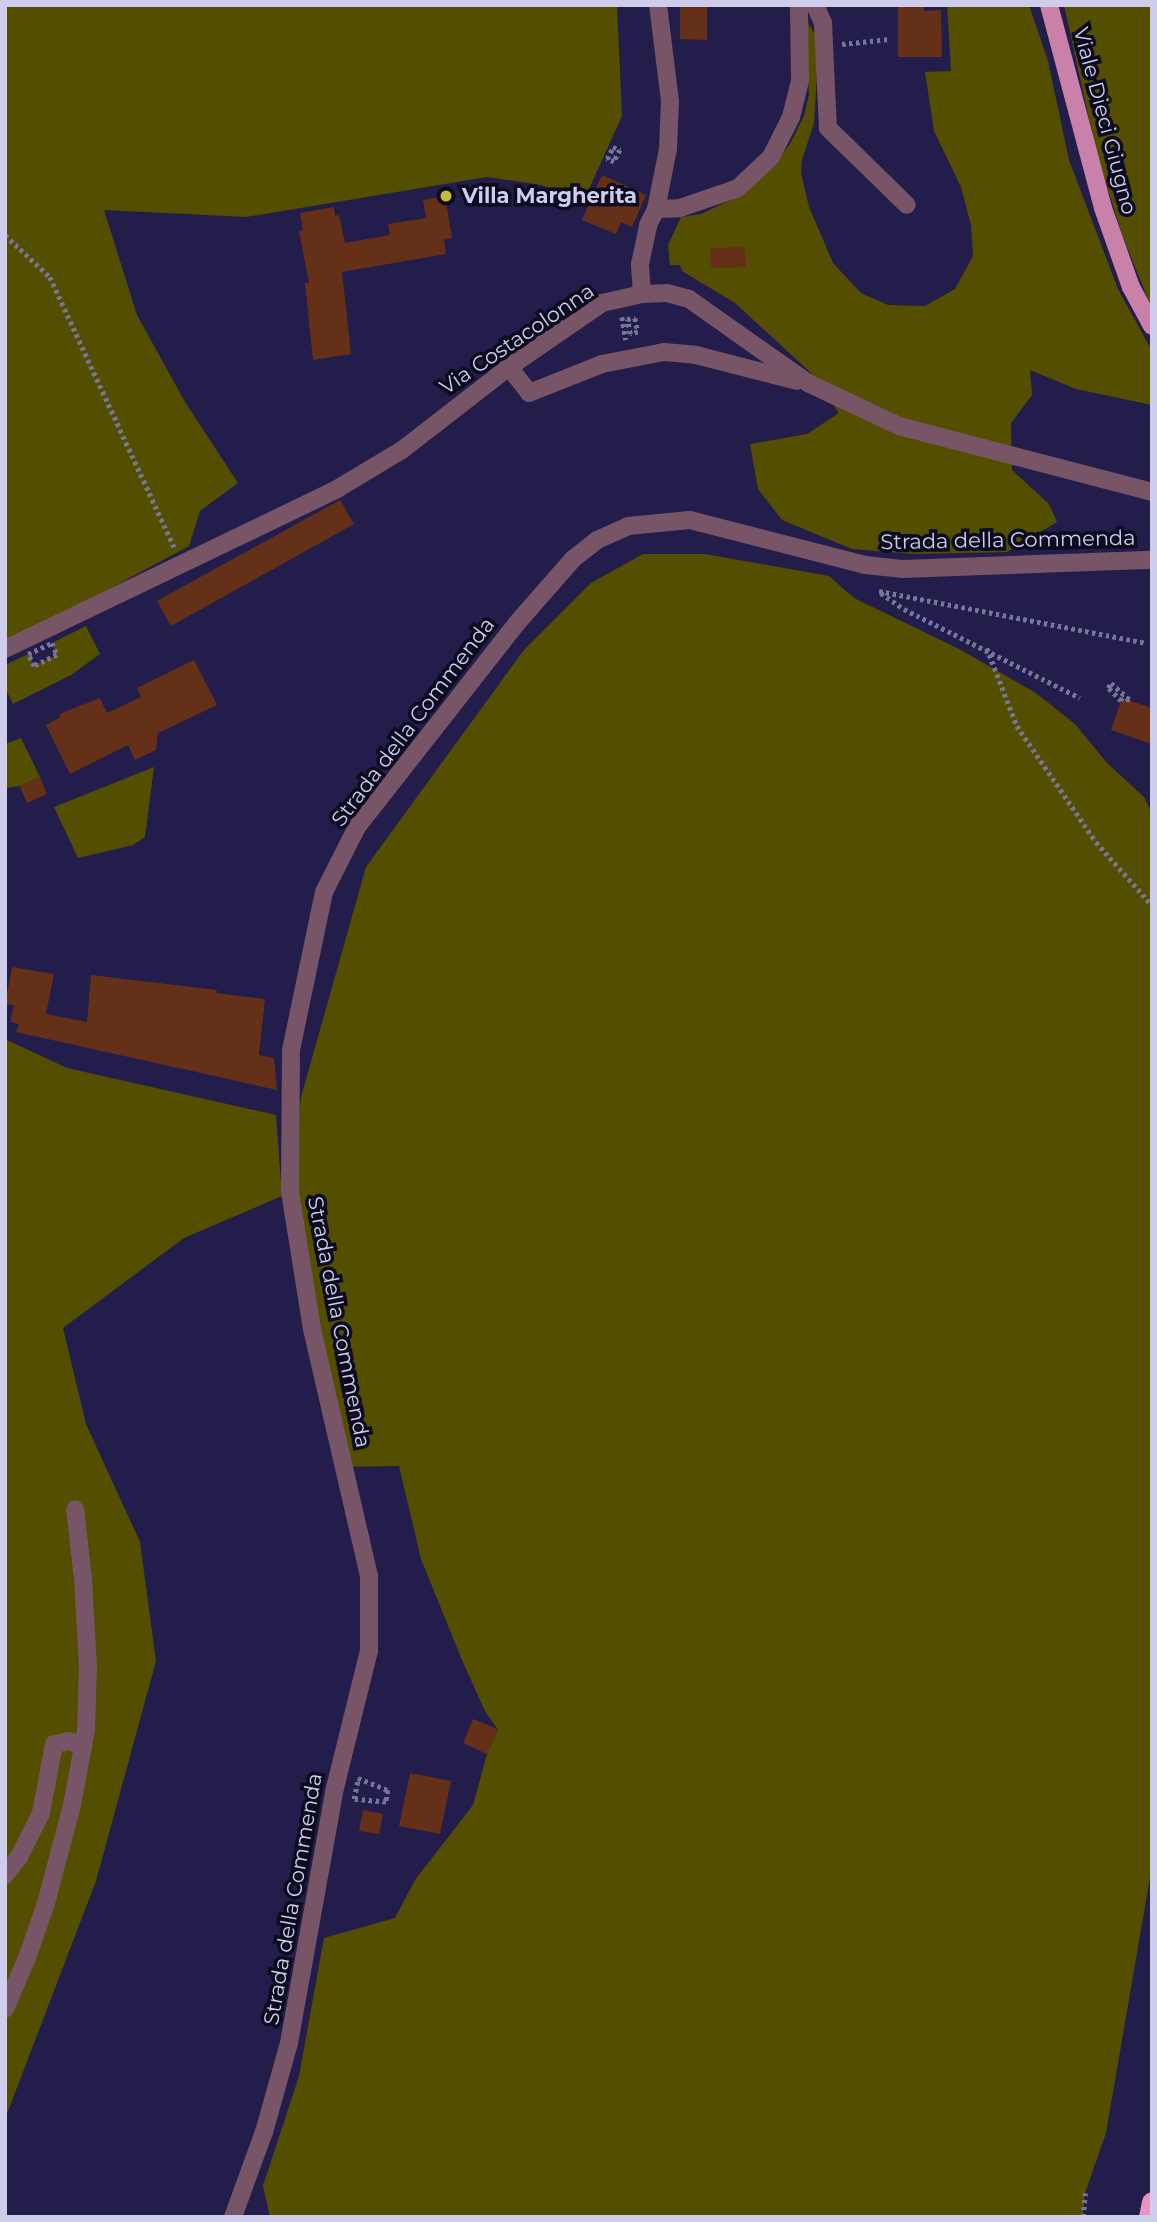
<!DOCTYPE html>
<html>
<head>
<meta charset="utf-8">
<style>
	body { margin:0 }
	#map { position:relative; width:1157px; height:2222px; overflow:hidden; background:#231d4b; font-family:Montserrat,sans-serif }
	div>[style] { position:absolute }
	.green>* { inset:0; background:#534e00 }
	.building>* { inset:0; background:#643118 }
	.path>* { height:4.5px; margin-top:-2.25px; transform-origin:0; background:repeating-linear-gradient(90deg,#78759b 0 3.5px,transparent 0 7px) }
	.minor>* { height:18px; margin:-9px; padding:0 9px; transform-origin:9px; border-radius:9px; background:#785467 }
	.major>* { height:18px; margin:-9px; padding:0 9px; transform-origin:9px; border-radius:9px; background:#c980a9 }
	.highway>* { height:21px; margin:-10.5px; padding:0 10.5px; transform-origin:10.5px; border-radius:10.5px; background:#e992c3 }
	.dots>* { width:19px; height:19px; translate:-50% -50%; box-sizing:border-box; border:4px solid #0d0b1f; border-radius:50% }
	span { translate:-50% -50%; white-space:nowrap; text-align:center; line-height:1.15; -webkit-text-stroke:7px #0d0b1f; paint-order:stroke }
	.street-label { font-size:21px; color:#ceceec }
	.poi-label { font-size:21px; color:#ceceec; font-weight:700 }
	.left { translate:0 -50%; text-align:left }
	.frame { position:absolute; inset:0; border:7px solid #ceceec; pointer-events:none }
</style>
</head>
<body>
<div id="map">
	<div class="green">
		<i style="clip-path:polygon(5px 5px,617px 5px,622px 116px,584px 200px,541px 185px,487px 177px,246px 217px,104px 210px,137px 315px,185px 402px,238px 483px,200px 511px,189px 546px,5px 645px)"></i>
		<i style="clip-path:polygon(947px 5px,1029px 5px,1048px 61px,1069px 160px,1118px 289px,1152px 351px,1152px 405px,1076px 389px,1030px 370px,1032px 395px,1011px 423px,1012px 470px,1049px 504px,1057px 522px,1007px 552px,914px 554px,852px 549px,782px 520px,758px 489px,750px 444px,807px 434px,839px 413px,810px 372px,735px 303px,682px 271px,680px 265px,670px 265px,668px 245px,681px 217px,701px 214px,735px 198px,777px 161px,790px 144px,804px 116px,809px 95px,805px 18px,816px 36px,818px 57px,814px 123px,802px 160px,801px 173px,809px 207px,833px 263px,861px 293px,888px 305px,925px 306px,955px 289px,973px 256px,971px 225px,961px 187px,934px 131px,925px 72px,951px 71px)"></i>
		<i style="clip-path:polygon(1064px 5px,1152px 5px,1152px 309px,1123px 237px,1097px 155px)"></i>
		<i style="clip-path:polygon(643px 554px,705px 554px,829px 576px,854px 598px,961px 650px,1036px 693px,1075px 724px,1107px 763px,1144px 797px,1152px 814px,1152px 1866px,1106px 2133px,1085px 2193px,1083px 2217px,270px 2217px,263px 2186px,299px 2076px,324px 1938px,395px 1918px,415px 1880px,473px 1805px,487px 1754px,498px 1730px,485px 1711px,462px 1660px,421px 1559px,399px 1466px,344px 1467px,290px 1192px,301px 1097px,366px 867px,523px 651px,591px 583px)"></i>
		<i style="clip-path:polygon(86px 626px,100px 654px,71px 675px,13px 704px,5px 688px,5px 665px,28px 654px,34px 665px,57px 655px,52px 643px)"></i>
		<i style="clip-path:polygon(21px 738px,40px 777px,20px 786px,5px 788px,5px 744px)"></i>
		<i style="clip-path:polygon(154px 767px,145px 837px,133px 845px,78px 858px,54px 807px)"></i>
		<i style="clip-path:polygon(5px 1039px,67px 1068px,276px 1115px,282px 1196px,184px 1238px,63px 1328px,86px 1424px,140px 1542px,156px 1661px,96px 1881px,5px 2119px)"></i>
	</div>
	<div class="building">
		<i style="clip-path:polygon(680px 5px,707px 5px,707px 40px,680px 39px)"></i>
		<i style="clip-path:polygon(898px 5px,923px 5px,924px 11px,941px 10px,942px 57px,898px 57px)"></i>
		<i style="clip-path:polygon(602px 175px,646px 195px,632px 227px,621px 222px,616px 234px,582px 220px)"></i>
		<i style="clip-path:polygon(445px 196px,452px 238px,444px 240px,446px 254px,342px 272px,351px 354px,313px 360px,305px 283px,309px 283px,299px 231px,303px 230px,300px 213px,334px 207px,335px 216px,339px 215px,345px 243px,390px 235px,388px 224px,426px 218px,423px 200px)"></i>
		<i style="clip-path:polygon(745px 247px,746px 267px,711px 268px,710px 248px)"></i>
		<i style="clip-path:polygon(340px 500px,354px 524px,171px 626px,157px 601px)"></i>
		<i style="clip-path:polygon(194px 660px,217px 705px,158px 733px,156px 750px,135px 760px,128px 745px,70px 774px,46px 725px,61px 717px,59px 714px,100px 698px,107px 713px,141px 697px,137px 688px)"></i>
		<i style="clip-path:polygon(1122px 698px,1152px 708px,1152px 744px,1111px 730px)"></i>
		<i style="clip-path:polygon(40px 777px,47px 794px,27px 803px,20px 786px)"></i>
		<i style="clip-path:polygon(12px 967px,54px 974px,46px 1014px,87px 1022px,91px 975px,217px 990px,216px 993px,265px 999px,259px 1055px,274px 1058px,277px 1090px,16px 1032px,19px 1024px,10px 1022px,14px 1005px,5px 1004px)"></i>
		<i style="clip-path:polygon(473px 1719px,498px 1729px,487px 1754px,463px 1743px)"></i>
		<i style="clip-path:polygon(410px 1773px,451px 1781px,440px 1834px,399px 1826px)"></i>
		<i style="clip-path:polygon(363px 1810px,383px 1814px,379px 1834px,359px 1831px)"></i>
	</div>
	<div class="path">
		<i style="left:842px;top:44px;width:47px;rotate:-6.1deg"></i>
		<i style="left:613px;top:147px;width:8px;rotate:23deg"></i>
		<i style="left:620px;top:150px;width:13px;rotate:117deg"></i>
		<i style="left:614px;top:162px;width:8px;rotate:-157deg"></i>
		<i style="left:607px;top:159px;width:13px;rotate:-63deg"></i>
		<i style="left:5px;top:235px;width:62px;rotate:43deg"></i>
		<i style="left:50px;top:277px;width:297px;rotate:65.3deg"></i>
		<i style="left:622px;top:317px;width:23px;rotate:80deg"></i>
		<i style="left:635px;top:318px;width:14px;rotate:78deg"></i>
		<i style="left:638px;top:332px;width:8px;rotate:166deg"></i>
		<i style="left:630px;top:334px;width:15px;rotate:-101deg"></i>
		<i style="left:627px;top:319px;width:8px;rotate:-7deg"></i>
		<i style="left:879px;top:591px;width:272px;rotate:11deg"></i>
		<i style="left:881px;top:593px;width:28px;rotate:35deg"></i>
		<i style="left:904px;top:609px;width:197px;rotate:26.8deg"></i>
		<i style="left:52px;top:643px;width:13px;rotate:67deg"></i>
		<i style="left:57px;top:655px;width:25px;rotate:154deg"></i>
		<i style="left:34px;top:666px;width:13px;rotate:-117deg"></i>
		<i style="left:28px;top:654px;width:26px;rotate:-25deg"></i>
		<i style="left:987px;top:648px;width:84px;rotate:69deg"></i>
		<i style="left:1017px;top:726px;width:140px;rotate:55.7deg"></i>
		<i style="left:1096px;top:842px;width:84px;rotate:48.4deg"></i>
		<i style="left:1111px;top:683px;width:25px;rotate:42deg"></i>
		<i style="left:1130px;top:700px;width:8px;rotate:-166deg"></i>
		<i style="left:1122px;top:698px;width:3px;rotate:108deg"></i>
		<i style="left:1121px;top:701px;width:18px;rotate:-135deg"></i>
		<i style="left:1108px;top:688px;width:6px;rotate:-59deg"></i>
		<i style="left:358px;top:1778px;width:32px;rotate:22deg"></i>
		<i style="left:388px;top:1790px;width:12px;rotate:99deg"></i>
		<i style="left:386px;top:1802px;width:32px;rotate:-175deg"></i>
		<i style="left:354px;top:1799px;width:21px;rotate:-79deg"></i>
		<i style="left:1083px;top:2217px;width:24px;rotate:-85deg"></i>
	</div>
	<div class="minor">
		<i style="left:815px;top:5px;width:20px;rotate:66deg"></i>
		<i style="left:823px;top:23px;width:105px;rotate:87.3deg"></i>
		<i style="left:828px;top:128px;width:110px;rotate:44.3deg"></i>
		<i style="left:656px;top:209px;width:24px;rotate:-2deg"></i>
		<i style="left:680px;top:208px;width:61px;rotate:-19deg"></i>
		<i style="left:738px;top:188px;width:45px;rotate:-43.2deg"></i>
		<i style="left:771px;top:157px;width:45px;rotate:-63.4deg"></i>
		<i style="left:791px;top:117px;width:38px;rotate:-76deg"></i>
		<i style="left:800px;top:80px;width:75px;rotate:-90.8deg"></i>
		<i style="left:642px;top:294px;width:30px;rotate:-94deg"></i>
		<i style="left:640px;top:264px;width:40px;rotate:-78deg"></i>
		<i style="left:648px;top:225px;width:18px;rotate:-63deg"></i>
		<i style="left:656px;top:209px;width:61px;rotate:-78.7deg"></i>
		<i style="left:668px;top:149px;width:48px;rotate:-87.6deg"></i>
		<i style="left:670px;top:101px;width:97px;rotate:-97.1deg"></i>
		<i style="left:509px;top:367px;width:33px;rotate:52deg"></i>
		<i style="left:529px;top:393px;width:79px;rotate:-21.7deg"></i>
		<i style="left:602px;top:364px;width:63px;rotate:-11deg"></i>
		<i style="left:664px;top:352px;width:32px;rotate:5deg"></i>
		<i style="left:696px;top:355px;width:104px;rotate:14.4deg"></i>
		<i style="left:5px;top:649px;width:369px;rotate:-25.7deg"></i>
		<i style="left:337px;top:489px;width:76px;rotate:-31deg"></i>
		<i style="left:402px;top:450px;width:135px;rotate:-37.8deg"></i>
		<i style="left:509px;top:367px;width:113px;rotate:-34.5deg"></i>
		<i style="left:602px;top:303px;width:41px;rotate:-12.7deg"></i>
		<i style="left:642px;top:294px;width:25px;rotate:-2deg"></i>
		<i style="left:667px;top:293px;width:23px;rotate:15deg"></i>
		<i style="left:689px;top:299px;width:146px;rotate:35.2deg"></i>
		<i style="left:808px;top:383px;width:101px;rotate:25.3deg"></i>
		<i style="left:899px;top:426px;width:261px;rotate:14.6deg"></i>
		<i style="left:5px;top:1875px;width:23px;rotate:-52deg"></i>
		<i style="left:19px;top:1857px;width:49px;rotate:-63.4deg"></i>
		<i style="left:41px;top:1813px;width:70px;rotate:-79.3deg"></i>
		<i style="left:54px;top:1744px;width:15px;rotate:-11deg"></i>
		<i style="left:69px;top:1741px;width:15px;rotate:20deg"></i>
		<i style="left:5px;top:2009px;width:56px;rotate:-66.7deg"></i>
		<i style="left:27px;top:1958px;width:58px;rotate:-70.9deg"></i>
		<i style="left:46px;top:1903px;width:101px;rotate:-75.1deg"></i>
		<i style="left:72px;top:1805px;width:76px;rotate:-79.4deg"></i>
		<i style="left:86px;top:1730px;width:62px;rotate:-88.2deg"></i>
		<i style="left:88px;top:1668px;width:89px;rotate:-93.2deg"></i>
		<i style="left:83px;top:1579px;width:70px;rotate:-96.5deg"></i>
		<i style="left:233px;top:2217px;width:90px;rotate:-70deg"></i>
		<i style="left:264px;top:2132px;width:92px;rotate:-74.3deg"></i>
		<i style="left:289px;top:2043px;width:259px;rotate:-79.8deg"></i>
		<i style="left:335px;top:1788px;width:141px;rotate:-76.1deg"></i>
		<i style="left:369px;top:1651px;width:75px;rotate:-90deg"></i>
		<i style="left:369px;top:1576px;width:253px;rotate:-103deg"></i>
		<i style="left:312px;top:1329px;width:139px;rotate:-99.1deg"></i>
		<i style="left:290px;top:1192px;width:142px;rotate:-89.6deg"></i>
		<i style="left:291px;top:1050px;width:161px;rotate:-78.2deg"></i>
		<i style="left:324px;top:892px;width:73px;rotate:-63.1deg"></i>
		<i style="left:357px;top:827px;width:259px;rotate:-51.9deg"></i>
		<i style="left:517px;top:623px;width:85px;rotate:-48.8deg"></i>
		<i style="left:573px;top:559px;width:31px;rotate:-38deg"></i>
		<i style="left:597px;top:540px;width:34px;rotate:-24deg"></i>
		<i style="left:628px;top:526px;width:62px;rotate:-5.5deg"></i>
		<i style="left:690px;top:520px;width:181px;rotate:14.4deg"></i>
		<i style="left:865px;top:565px;width:37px;rotate:6deg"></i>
		<i style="left:902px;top:569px;width:250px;rotate:-2.1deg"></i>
	</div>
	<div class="major">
		<i style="left:1049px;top:5px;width:210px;rotate:75.1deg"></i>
		<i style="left:1103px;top:208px;width:84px;rotate:70.5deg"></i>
		<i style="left:1131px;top:287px;width:44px;rotate:61.7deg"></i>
	</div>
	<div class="highway">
		<i style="left:1149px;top:2217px;width:15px;rotate:-79deg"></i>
	</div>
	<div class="dots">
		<i style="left:446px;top:196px;background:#c4bc3d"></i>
	</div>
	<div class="street-label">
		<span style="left:1105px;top:121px;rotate:75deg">Viale Dieci Giugno</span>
		<span style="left:517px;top:339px;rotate:-34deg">Via Costacolonna</span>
		<span style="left:1008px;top:540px;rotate:-1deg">Strada della Commenda</span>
		<span style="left:413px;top:722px;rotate:-53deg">Strada della Commenda</span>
		<span style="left:339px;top:1322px;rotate:79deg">Strada della Commenda</span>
		<span style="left:293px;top:1899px;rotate:-80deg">Strada della Commenda</span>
	</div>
	<div class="poi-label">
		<span class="left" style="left:462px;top:196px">Villa Margherita</span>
	</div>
	<div class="frame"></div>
</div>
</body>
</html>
